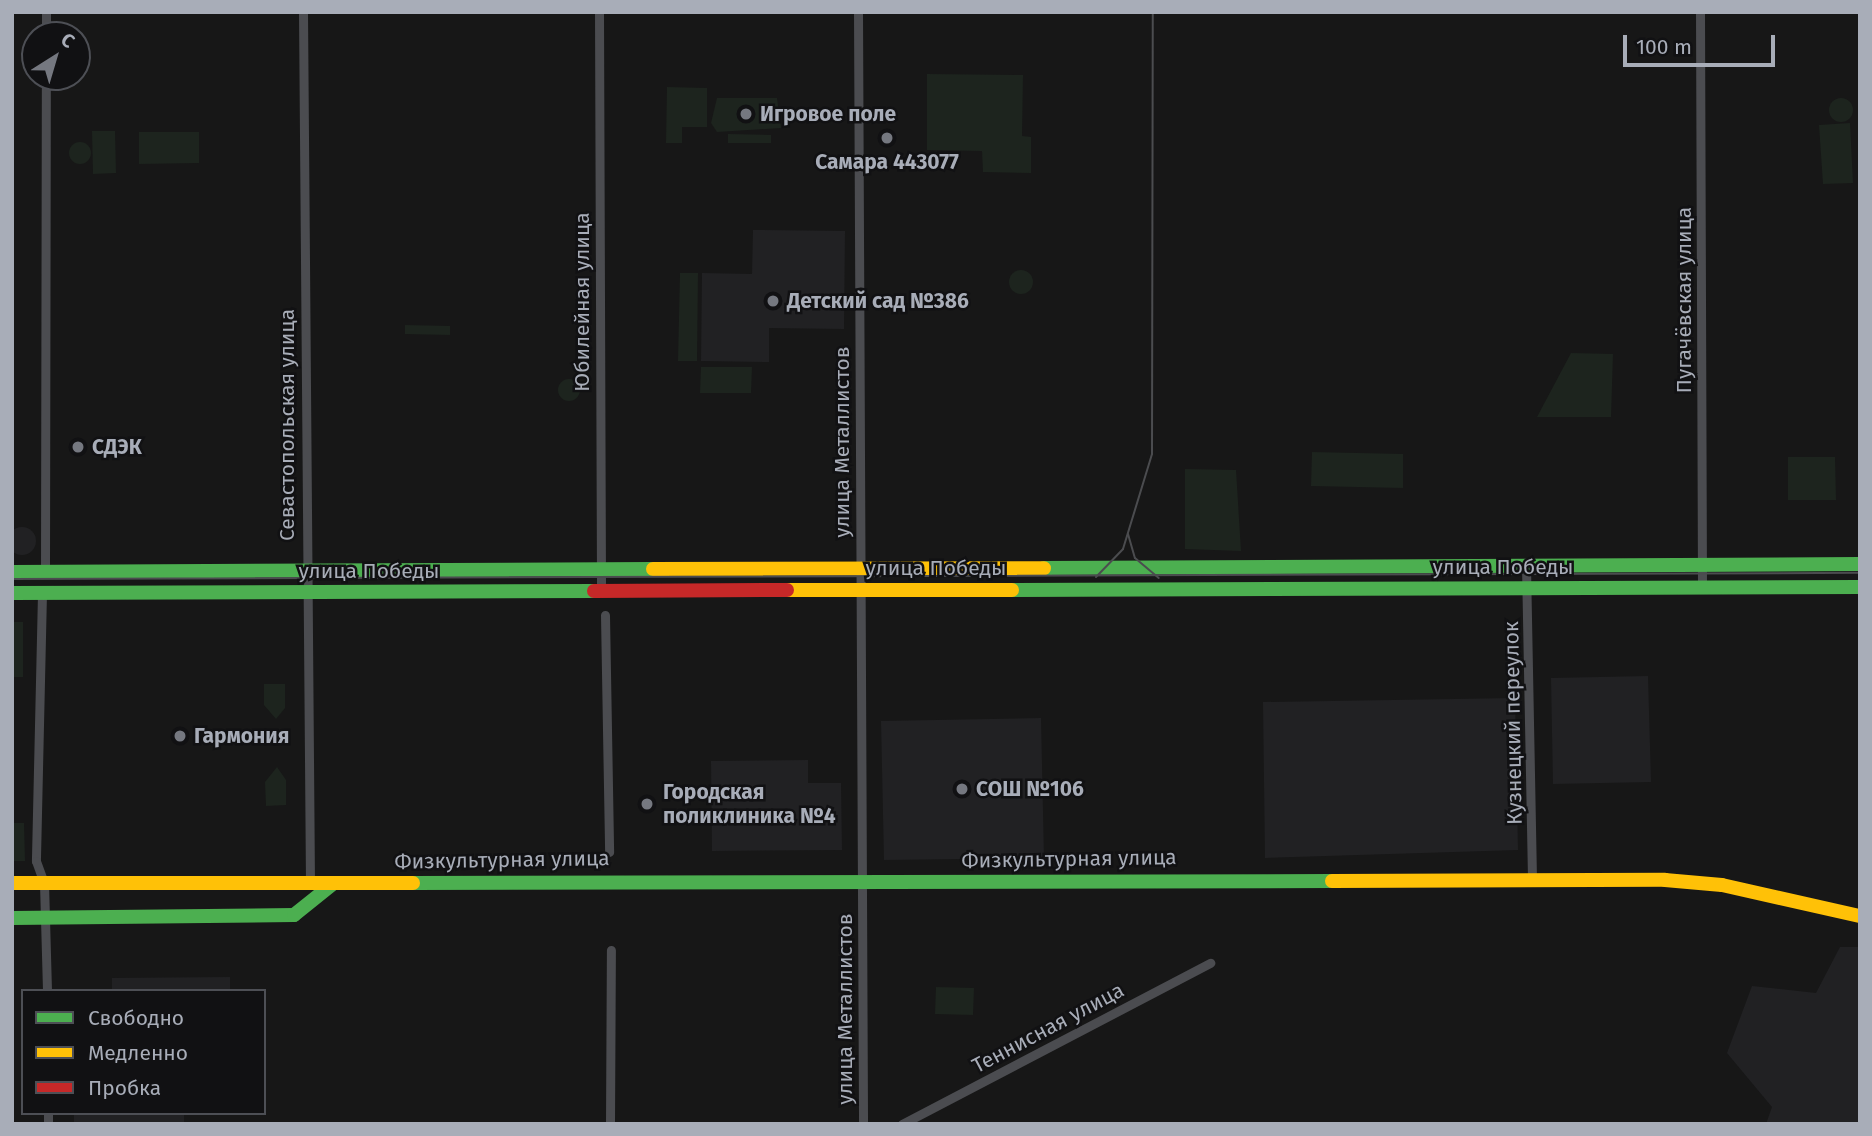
<!DOCTYPE html>
<html>
<head>
<meta charset="utf-8">
<style>
	body { margin:0 }
	#map { position:relative; width:1872px; height:1136px; overflow:hidden; background:#171717; font-family:"Fira Sans",sans-serif }
	div>[style] { position:absolute }
	.built>* { inset:0; background:#212123 }
	.round { border-radius:50% }
	.green>* { inset:0; background:#1d241e }
	.street>* { height:9px; margin:-4.5px; padding:0 4.5px; transform-origin:4.5px; border-radius:4.5px; background:#4b4c50 }
	.fast>* { height:14px; margin:-7px; padding:0 7px; transform-origin:7px; border-radius:7px; background:#4caf50 }
	.slow>* { height:14px; margin:-7px; padding:0 7px; transform-origin:7px; border-radius:7px; background:#ffc107 }
	.jam>* { height:14px; margin:-7px; padding:0 7px; transform-origin:7px; border-radius:7px; background:#c62828 }
	.tram>* { height:2px; margin:-1px; padding:0 1px; transform-origin:1px; border-radius:1px; background:#4b4c4f }
	.dots>* { width:19px; height:19px; translate:-50% -50%; box-sizing:border-box; border:4px solid #111113; border-radius:50% }
	span { translate:-50% -50%; white-space:nowrap; text-align:center; line-height:1.15; -webkit-text-stroke:5px #111113; paint-order:stroke }
	.poi-label { font-size:21px; color:#a8adb8; font-weight:700 }
	.left { translate:0 -50%; text-align:left }
	.street-label { font-size:21px; color:#a8adb8 }
	.frame { position:absolute; inset:0; border:14px solid #a8adb8; pointer-events:none }
	.legend { position:absolute; left:21px; top:989px; width:245px; height:126px; box-sizing:border-box; background:#111113; border:2px solid #4d4f55; margin:0; padding:9px 12px; list-style:none; font-size:21px; color:#a8adb8 }
	.legend li { display:flex; align-items:center; gap:14px; height:35px }
	.legend b { width:35px; border:2px solid #4d4f55 }
	.north { position:absolute; left:21px; top:21px; width:70px; height:70px; box-sizing:border-box; background:#111113; border:2px solid #4d4f55; border-radius:50%; rotate:37deg; font-size:19px; font-weight:700; line-height:28px; text-align:center; color:#a8adb8 }
	.north::after { content:''; display:block; margin:auto; width:24px; height:32px; background:#757880; clip-path:polygon(50% 0,100% 100%,50% 72%,0 100%) }
	.scale { position:absolute; left:1623px; top:35px; width:152px; height:32px; box-sizing:border-box; border:4px solid #a8adb8; border-top:0; padding-left:9px; font-size:21px; line-height:24px; white-space:nowrap; color:#a8adb8; -webkit-text-stroke:5px #111113; paint-order:stroke }
</style>
</head>
<body>
<div id="map">
	<div class="built">
		<i style="clip-path:polygon(753px 230px,845px 231px,844px 329px,769px 328px,769px 362px,701px 361px,702px 273px,752px 274px)"></i>
		<i class="round" style="left:8px;top:527px;width:28px;height:28px"></i>
		<i style="clip-path:polygon(1648px 676px,1651px 782px,1553px 784px,1551px 678px)"></i>
		<i style="clip-path:polygon(1515px 698px,1518px 850px,1265px 858px,1263px 702px)"></i>
		<i style="clip-path:polygon(1041px 718px,1044px 858px,884px 860px,881px 721px)"></i>
		<i style="clip-path:polygon(808px 760px,808px 783px,841px 783px,842px 850px,712px 851px,711px 761px)"></i>
		<i style="clip-path:polygon(1840px 947px,1860px 947px,1860px 1124px,1766px 1124px,1772px 1107px,1727px 1053px,1752px 986px,1816px 993px)"></i>
		<i style="clip-path:polygon(230px 977px,230px 991px,112px 991px,112px 978px)"></i>
		<i style="clip-path:polygon(74px 1113px,184px 1113px,184px 1124px,74px 1124px)"></i>
	</div>
	<div class="green">
		<i style="clip-path:polygon(927px 74px,1023px 75px,1022px 136px,1031px 137px,1031px 173px,983px 172px,982px 151px,927px 150px)"></i>
		<i style="clip-path:polygon(667px 87px,707px 88px,707px 127px,682px 127px,682px 143px,666px 143px)"></i>
		<i class="round" style="left:1829px;top:98px;width:24px;height:24px"></i>
		<i style="clip-path:polygon(717px 98px,777px 98px,781px 128px,717px 132px,711px 123px)"></i>
		<i style="clip-path:polygon(1850px 123px,1853px 183px,1823px 184px,1819px 125px)"></i>
		<i style="clip-path:polygon(115px 131px,116px 173px,93px 174px,92px 131px)"></i>
		<i style="clip-path:polygon(139px 132px,199px 132px,199px 163px,139px 164px)"></i>
		<i style="clip-path:polygon(728px 134px,771px 135px,771px 143px,728px 143px)"></i>
		<i class="round" style="left:69px;top:142px;width:22px;height:22px"></i>
		<i class="round" style="left:1009px;top:270px;width:24px;height:24px"></i>
		<i style="clip-path:polygon(680px 273px,698px 273px,697px 361px,678px 361px)"></i>
		<i style="clip-path:polygon(405px 325px,450px 326px,450px 335px,405px 334px)"></i>
		<i style="clip-path:polygon(1571px 353px,1613px 354px,1611px 417px,1537px 417px)"></i>
		<i style="clip-path:polygon(701px 367px,752px 367px,751px 393px,700px 393px)"></i>
		<i class="round" style="left:558px;top:379px;width:22px;height:22px"></i>
		<i style="clip-path:polygon(1312px 452px,1403px 454px,1403px 488px,1311px 486px)"></i>
		<i style="clip-path:polygon(1788px 457px,1835px 457px,1836px 500px,1788px 500px)"></i>
		<i style="clip-path:polygon(1185px 469px,1236px 470px,1241px 551px,1185px 549px)"></i>
		<i style="clip-path:polygon(12px 622px,23px 622px,23px 677px,12px 677px)"></i>
		<i style="clip-path:polygon(264px 684px,285px 684px,285px 708px,276px 719px,264px 705px)"></i>
		<i style="clip-path:polygon(277px 767px,286px 780px,286px 805px,266px 806px,265px 782px)"></i>
		<i style="clip-path:polygon(12px 823px,24px 823px,25px 861px,12px 861px)"></i>
		<i style="clip-path:polygon(936px 987px,974px 988px,973px 1015px,935px 1014px)"></i>
	</div>
	<div class="street">
		<i style="left:303px;top:12px;width:867px;rotate:89.54deg"></i>
		<i style="left:599px;top:12px;width:580px;rotate:89.8deg"></i>
		<i style="left:858px;top:12px;width:1112px;rotate:89.74deg"></i>
		<i style="left:1700px;top:12px;width:575px;rotate:89.8deg"></i>
		<i style="left:46px;top:35px;width:23px;rotate:-90deg"></i>
		<i style="left:1526px;top:566px;width:315px;rotate:88.9deg"></i>
		<i style="left:45px;top:572px;width:495px;rotate:-89.9deg"></i>
		<i style="left:42px;top:593px;width:268px;rotate:91.3deg"></i>
		<i style="left:36px;top:861px;width:23px;rotate:70deg"></i>
		<i style="left:44px;top:883px;width:108px;rotate:88.4deg"></i>
		<i style="left:605px;top:615px;width:237px;rotate:89deg"></i>
		<i style="left:48px;top:1113px;width:11px;rotate:90deg"></i>
		<i style="left:610px;top:1124px;width:174px;rotate:-89.7deg"></i>
		<i style="left:902px;top:1124px;width:348px;rotate:-27.6deg"></i>
	</div>
	<div class="fast">
		<i style="left:1044px;top:568px;width:816px;rotate:-0.28deg"></i>
		<i style="left:12px;top:572px;width:641px;rotate:-0.27deg"></i>
		<i style="left:1012px;top:590px;width:848px;rotate:-0.2deg"></i>
		<i style="left:12px;top:593px;width:582px;rotate:-0.2deg"></i>
		<i style="left:413px;top:883px;width:919px;rotate:-0.12deg"></i>
		<i style="left:12px;top:918px;width:282px;rotate:-0.6deg"></i>
		<i style="left:294px;top:915px;width:51px;rotate:-38.7deg"></i>
	</div>
	<div class="slow">
		<i style="left:653px;top:569px;width:391px;rotate:-0.1deg"></i>
		<i style="left:787px;top:590px;width:225px"></i>
		<i style="left:1332px;top:881px;width:333px;rotate:-0.2deg"></i>
		<i style="left:1665px;top:880px;width:57px;rotate:5deg"></i>
		<i style="left:1722px;top:885px;width:141px;rotate:12.7deg"></i>
		<i style="left:12px;top:883px;width:401px"></i>
	</div>
	<div class="jam">
		<i style="left:594px;top:591px;width:193px;rotate:-0.3deg"></i>
	</div>
	<div class="tram">
		<i style="left:1128px;top:534px;width:25px;rotate:74deg"></i>
		<i style="left:1135px;top:558px;width:31px;rotate:40deg"></i>
		<i style="left:1096px;top:577px;width:39px;rotate:-46deg"></i>
		<i style="left:1123px;top:549px;width:99px;rotate:-73deg"></i>
		<i style="left:1152px;top:454px;width:442px;rotate:-89.9deg"></i>
		<i style="left:12px;top:579px;width:1848px;rotate:-0.19deg"></i>
	</div>
	<div class="dots">
		<i style="left:746px;top:114px;background:#757880"></i>
		<i style="left:887px;top:138px;background:#757880"></i>
		<i style="left:773px;top:301px;background:#757880"></i>
		<i style="left:78px;top:447px;background:#757880"></i>
		<i style="left:180px;top:736px;background:#757880"></i>
		<i style="left:962px;top:789px;background:#757880"></i>
		<i style="left:647px;top:804px;background:#757880"></i>
	</div>
	<div class="poi-label">
		<span class="left" style="left:760px;top:114px">Игровое поле</span>
		<span style="left:887px;top:162px">Самара 443077</span>
		<span class="left" style="left:787px;top:301px">Детский сад №386</span>
		<span class="left" style="left:92px;top:447px">СДЭК</span>
		<span class="left" style="left:194px;top:736px">Гармония</span>
		<span class="left" style="left:976px;top:789px">СОШ №106</span>
		<span class="left" style="left:663px;top:804px">Городская<br>поликлиника №4</span>
	</div>
	<div class="street-label">
		<span style="left:1684px;top:300px;rotate:-90deg">Пугачёвская улица</span>
		<span style="left:582px;top:302px;rotate:-90deg">Юбилейная улица</span>
		<span style="left:287px;top:425px;rotate:-90deg">Севастопольская улица</span>
		<span style="left:842px;top:442px;rotate:-90deg">улица Металлистов</span>
		<span style="left:1503px;top:567px">улица Победы</span>
		<span style="left:936px;top:568px">улица Победы</span>
		<span style="left:369px;top:571px">улица Победы</span>
		<span style="left:1513px;top:723px;rotate:-91deg">Кузнецкий переулок</span>
		<span style="left:1069px;top:859px;rotate:-1deg">Физкультурная улица</span>
		<span style="left:502px;top:860px;rotate:-1deg">Физкультурная улица</span>
		<span style="left:845px;top:1009px;rotate:-90deg">улица Металлистов</span>
		<span style="left:1048px;top:1028px;rotate:-28deg">Теннисная улица</span>
	</div>
	<div class="frame"></div>
	<ul class="legend">
	<li><b style="height:9px;background:#4caf50"></b>Свободно</li>
	<li><b style="height:9px;background:#ffc107"></b>Медленно</li>
	<li><b style="height:9px;background:#c62828"></b>Пробка</li>
	</ul>
	<div class="north">С</div>
	<div class="scale">100 m</div>
</div>
</body>
</html>
